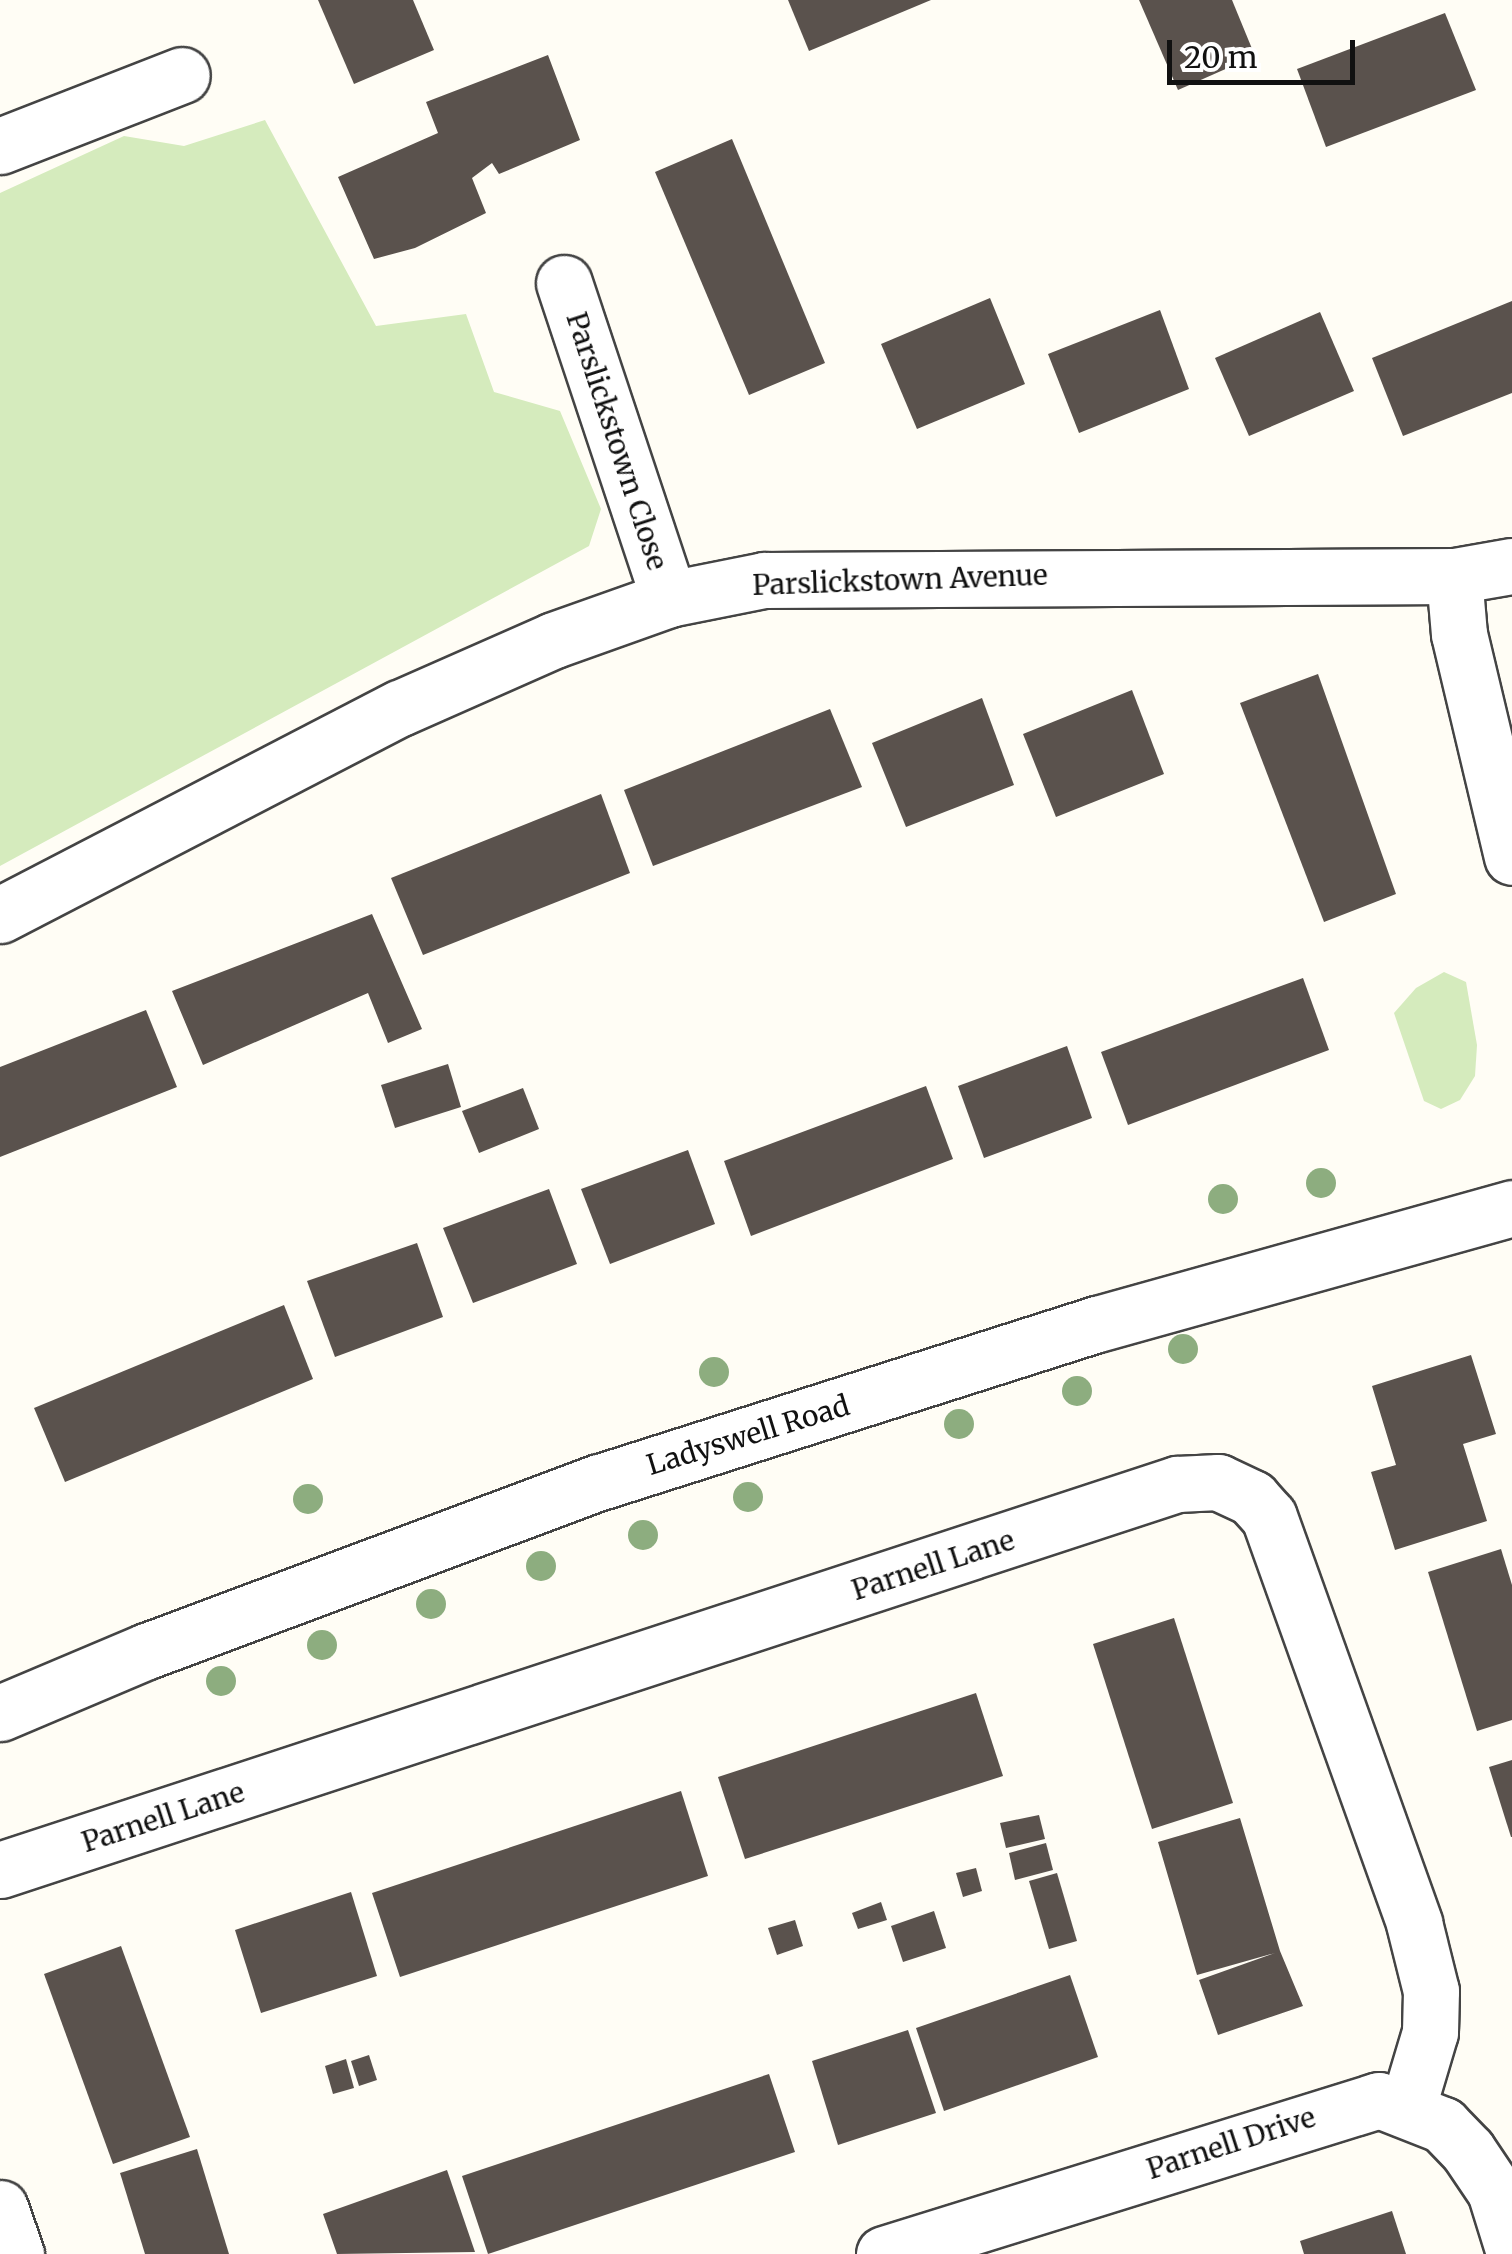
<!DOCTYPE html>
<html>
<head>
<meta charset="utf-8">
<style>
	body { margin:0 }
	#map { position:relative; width:1512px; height:2254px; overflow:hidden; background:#fffdf5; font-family:Merriweather,serif }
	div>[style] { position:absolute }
	.green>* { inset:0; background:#d5ebbd }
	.building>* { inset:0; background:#5a524d }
	.roads { filter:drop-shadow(2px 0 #444) drop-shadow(-2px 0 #444) drop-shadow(0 2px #444) drop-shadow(0 -2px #444) }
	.minor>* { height:55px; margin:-27.5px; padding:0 27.5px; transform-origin:27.5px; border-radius:27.5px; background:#fff }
	.trees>* { width:30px; height:30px; margin:-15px; border-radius:50%; background:#8dad7f }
	span { translate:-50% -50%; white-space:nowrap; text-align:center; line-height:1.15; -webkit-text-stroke:10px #fff; paint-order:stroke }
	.street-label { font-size:28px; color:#111 }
	.scale { position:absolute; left:1167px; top:40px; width:188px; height:45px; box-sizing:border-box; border:5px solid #111; border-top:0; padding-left:12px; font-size:30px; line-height:35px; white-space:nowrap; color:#111; -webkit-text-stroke:8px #fff; paint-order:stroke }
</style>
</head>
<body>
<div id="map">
	<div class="green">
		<i style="clip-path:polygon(265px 120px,376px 326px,466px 314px,494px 392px,560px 411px,601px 509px,589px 546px,0 866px,0 193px,124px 136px,184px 146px)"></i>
		<i style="clip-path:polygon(1444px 972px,1466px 982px,1477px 1045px,1475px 1076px,1460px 1100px,1441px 1109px,1424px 1101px,1394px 1013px,1416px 988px)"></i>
	</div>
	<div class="building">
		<i style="clip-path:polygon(318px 0,413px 0,434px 50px,354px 84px)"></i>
		<i style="clip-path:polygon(788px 0,931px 0,809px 51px)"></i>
		<i style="clip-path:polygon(1139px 0,1232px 0,1255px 56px,1178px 90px)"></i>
		<i style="clip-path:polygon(1445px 13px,1476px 90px,1326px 147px,1297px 69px)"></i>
		<i style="clip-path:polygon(548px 55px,580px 140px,499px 174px,492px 163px,472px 178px,486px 213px,415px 248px,374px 259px,338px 177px,438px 133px,426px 102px)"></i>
		<i style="clip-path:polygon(732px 139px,825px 363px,749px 395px,655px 172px)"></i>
		<i style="clip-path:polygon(990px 298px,1025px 384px,917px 429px,881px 344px)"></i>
		<i style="clip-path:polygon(1512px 301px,1512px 393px,1403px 436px,1372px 358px)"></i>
		<i style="clip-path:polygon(1160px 310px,1189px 389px,1079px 433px,1048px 354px)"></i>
		<i style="clip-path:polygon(1320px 312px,1354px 391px,1249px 436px,1215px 358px)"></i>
		<i style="clip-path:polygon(1318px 674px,1396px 894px,1324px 922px,1240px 703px)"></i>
		<i style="clip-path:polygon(1132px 690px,1164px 774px,1056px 817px,1023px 734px)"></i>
		<i style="clip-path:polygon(982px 698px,1014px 785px,906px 827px,872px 743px)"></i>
		<i style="clip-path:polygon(830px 709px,862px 787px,653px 866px,624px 790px)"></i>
		<i style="clip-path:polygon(601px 794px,630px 873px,423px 955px,391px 878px)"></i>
		<i style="clip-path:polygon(372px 914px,422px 1029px,388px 1043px,368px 993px,203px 1065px,172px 991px)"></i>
		<i style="clip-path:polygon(1303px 978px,1329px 1050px,1128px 1125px,1101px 1052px)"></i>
		<i style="clip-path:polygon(146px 1010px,177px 1087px,0 1157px,0 1067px)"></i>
		<i style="clip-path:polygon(1067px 1046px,1092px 1118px,984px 1158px,958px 1086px)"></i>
		<i style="clip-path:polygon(448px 1064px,461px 1107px,395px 1128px,381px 1085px)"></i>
		<i style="clip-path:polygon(926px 1086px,953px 1159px,751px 1236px,724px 1161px)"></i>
		<i style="clip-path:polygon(523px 1088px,539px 1129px,479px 1153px,462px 1111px)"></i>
		<i style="clip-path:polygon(688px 1150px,715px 1224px,610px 1264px,581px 1189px)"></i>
		<i style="clip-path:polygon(549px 1189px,577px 1264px,473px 1303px,443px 1228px)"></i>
		<i style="clip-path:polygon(417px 1243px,443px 1317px,335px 1357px,307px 1281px)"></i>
		<i style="clip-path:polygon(284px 1305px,313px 1379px,65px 1482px,34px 1408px)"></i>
		<i style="clip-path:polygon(1471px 1355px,1496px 1434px,1463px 1444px,1487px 1521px,1395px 1550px,1371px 1472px,1396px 1465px,1372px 1386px)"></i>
		<i style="clip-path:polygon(1501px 1549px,1512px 1585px,1512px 1720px,1477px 1731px,1428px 1572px)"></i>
		<i style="clip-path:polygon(1174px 1618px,1233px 1803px,1152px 1829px,1093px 1644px)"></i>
		<i style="clip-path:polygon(976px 1693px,1003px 1776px,745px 1859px,718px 1777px)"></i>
		<i style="clip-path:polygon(1512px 1760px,1512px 1837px,1511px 1837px,1489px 1767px)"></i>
		<i style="clip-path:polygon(681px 1791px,708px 1876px,400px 1977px,372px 1893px)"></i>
		<i style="clip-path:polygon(1039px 1815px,1045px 1839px,1006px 1848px,1000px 1823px)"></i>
		<i style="clip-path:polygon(1240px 1818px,1280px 1951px,1303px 2006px,1218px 2035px,1199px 1980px,1275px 1953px,1197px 1975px,1158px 1842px)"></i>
		<i style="clip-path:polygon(1046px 1843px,1053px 1870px,1015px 1880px,1009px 1853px)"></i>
		<i style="clip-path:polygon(976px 1868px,982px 1891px,963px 1897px,956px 1873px)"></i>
		<i style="clip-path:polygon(1057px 1873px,1077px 1941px,1049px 1949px,1029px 1881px)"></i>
		<i style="clip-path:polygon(351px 1892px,377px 1976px,261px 2013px,235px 1930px)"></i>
		<i style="clip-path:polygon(881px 1902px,887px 1920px,858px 1929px,852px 1913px)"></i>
		<i style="clip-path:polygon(934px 1911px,946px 1948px,903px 1962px,891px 1926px)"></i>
		<i style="clip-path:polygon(795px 1920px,803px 1946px,777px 1955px,768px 1928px)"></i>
		<i style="clip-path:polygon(121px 1946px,190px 2137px,113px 2164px,44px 1974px)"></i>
		<i style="clip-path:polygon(1070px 1975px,1098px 2057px,944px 2111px,916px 2028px)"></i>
		<i style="clip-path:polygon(908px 2030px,936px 2113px,838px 2145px,812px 2061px)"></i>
		<i style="clip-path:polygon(369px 2055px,377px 2080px,359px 2086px,351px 2061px)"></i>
		<i style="clip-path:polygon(346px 2059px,354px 2088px,333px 2094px,325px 2066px)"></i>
		<i style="clip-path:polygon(769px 2074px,795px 2152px,488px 2254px,462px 2176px)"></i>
		<i style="clip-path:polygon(197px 2149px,229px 2254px,145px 2254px,120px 2173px)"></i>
		<i style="clip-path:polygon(447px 2170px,475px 2252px,337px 2254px,323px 2214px)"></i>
		<i style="clip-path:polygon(1392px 2211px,1406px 2254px,1304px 2254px,1300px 2241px)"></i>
	</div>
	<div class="roads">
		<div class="minor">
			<i style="left:0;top:146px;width:195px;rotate:-21.3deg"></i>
			<i style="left:564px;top:283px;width:333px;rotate:71.6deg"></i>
			<i style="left:1454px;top:576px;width:58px;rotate:85.1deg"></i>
			<i style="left:1459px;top:634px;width:229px;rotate:76.6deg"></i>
			<i style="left:0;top:915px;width:450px;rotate:-27.4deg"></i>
			<i style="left:400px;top:708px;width:168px;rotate:-23.8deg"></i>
			<i style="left:554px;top:640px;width:122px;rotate:-19.6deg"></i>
			<i style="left:669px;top:599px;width:97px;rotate:-11.3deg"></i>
			<i style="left:764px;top:580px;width:690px;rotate:-0.33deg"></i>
			<i style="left:1454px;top:576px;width:59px;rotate:-9.8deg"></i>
			<i style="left:0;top:1713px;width:160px;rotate:-22.9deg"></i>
			<i style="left:147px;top:1651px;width:483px;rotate:-20.5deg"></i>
			<i style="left:600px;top:1482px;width:522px;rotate:-17.64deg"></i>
			<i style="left:1097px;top:1324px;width:431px;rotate:-15.6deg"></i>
			<i style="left:0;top:1870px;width:1239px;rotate:-18.16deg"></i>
			<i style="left:1177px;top:1484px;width:41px;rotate:-2.8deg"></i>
			<i style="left:1218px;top:1482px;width:38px;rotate:25deg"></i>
			<i style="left:1252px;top:1498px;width:25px;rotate:48deg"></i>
			<i style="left:1269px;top:1517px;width:431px;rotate:70.3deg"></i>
			<i style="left:1414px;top:1923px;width:70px;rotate:76deg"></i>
			<i style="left:1431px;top:1991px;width:41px;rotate:91.4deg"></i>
			<i style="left:1430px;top:2032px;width:77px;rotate:106.6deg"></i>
			<i style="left:0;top:2208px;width:49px;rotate:70.8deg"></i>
			<i style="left:884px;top:2254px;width:518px;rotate:-17.28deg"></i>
			<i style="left:1379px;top:2100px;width:69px;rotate:21.3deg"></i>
			<i style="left:1443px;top:2125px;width:36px;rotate:46deg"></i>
			<i style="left:1468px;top:2151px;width:48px;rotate:56deg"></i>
			<i style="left:1495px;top:2191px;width:58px;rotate:72.8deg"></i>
		</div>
	</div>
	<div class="trees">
		<i style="left:1321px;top:1183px"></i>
		<i style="left:1223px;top:1199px"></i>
		<i style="left:1183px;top:1349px"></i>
		<i style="left:714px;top:1372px"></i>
		<i style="left:1077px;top:1391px"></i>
		<i style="left:959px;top:1424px"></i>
		<i style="left:748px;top:1497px"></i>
		<i style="left:308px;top:1499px"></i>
		<i style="left:643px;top:1535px"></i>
		<i style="left:541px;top:1566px"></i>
		<i style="left:431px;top:1604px"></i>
		<i style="left:322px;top:1645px"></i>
		<i style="left:221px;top:1681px"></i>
	</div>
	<div class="street-label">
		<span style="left:617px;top:441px;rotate:72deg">Parslickstown Close</span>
		<span style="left:900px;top:580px;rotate:-2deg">Parslickstown Avenue</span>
		<span style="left:748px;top:1435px;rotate:-17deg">Ladyswell Road</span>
		<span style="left:933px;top:1565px;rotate:-18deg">Parnell Lane</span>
		<span style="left:163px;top:1817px;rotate:-18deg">Parnell Lane</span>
		<span style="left:1231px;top:2143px;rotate:-18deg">Parnell Drive</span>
	</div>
	<div class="scale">20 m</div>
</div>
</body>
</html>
